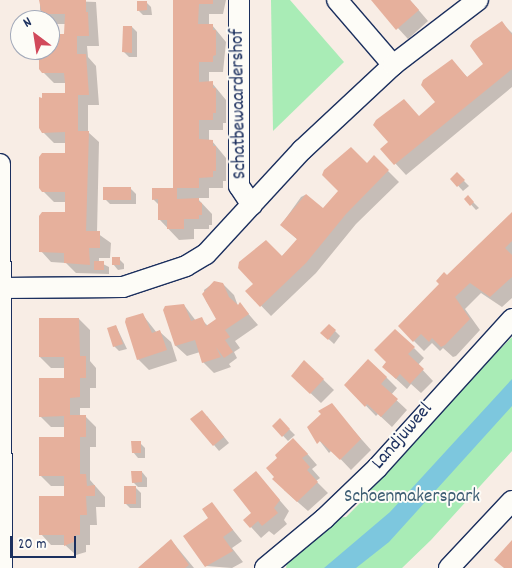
<!DOCTYPE html>
<html>
<head>
<meta charset="utf-8">
<style>
	body { margin:0 }
	#map { position:relative; width:512px; height:568px; overflow:hidden; background:#f8ede5; font-family:Dekko,sans-serif }
	div>[style] { position:absolute }
	.green>* { inset:0; background:#a9ecb6 }
	.water>* { inset:0; background:#7dc7de }
	.shadow>* { inset:0; background:#0003 }
	.building>* { inset:0; background:#e6b09c }
	.roads { filter:drop-shadow(1px 0 #1b2f5e) drop-shadow(-1px 0 #1b2f5e) drop-shadow(0 1px #1b2f5e) drop-shadow(0 -1px #1b2f5e) }
	.minor>* { height:20px; margin:-10px; padding:0 10px; transform-origin:10px; border-radius:10px; background:#fdfcf7 }
	span { translate:-50% -50%; white-space:nowrap; text-align:center; line-height:1.15; -webkit-text-stroke:4px #fdfcf7; paint-order:stroke }
	.street-label { font-size:19px; color:#1b2f5e }
	.park-label { font-size:19px; color:#3e5e74 }
	.north { position:absolute; left:10px; top:10px; width:50px; height:50px; box-sizing:border-box; background:#fdfcf7; border:1px solid #a3aaba; border-radius:50%; rotate:329deg; font-size:14px; font-weight:700; line-height:20px; text-align:center; color:#1b2f5e }
	.north::after { content:''; display:block; margin:auto; width:18px; height:22px; background:#d1495b; clip-path:polygon(50% 0,100% 100%,50% 72%,0 100%) }
	.scale { position:absolute; left:10px; top:536px; width:66px; height:22px; box-sizing:border-box; border:2px solid #1b2f5e; border-top:0; padding-left:6px; font-size:15px; line-height:18px; white-space:nowrap; color:#1b2f5e; -webkit-text-stroke:4px #fdfcf7; paint-order:stroke }
</style>
</head>
<body>
<div id="map">
	<div class="green">
		<i style="clip-path:polygon(271px 0,290px 0,344px 62px,273px 131px)"></i>
		<i style="clip-path:polygon(512px 337px,512px 451px,431px 540px,402px 568px,286px 568px,288px 559px,332px 518px,346px 517px,370px 493px,372px 480px)"></i>
	</div>
	<div class="water">
		<i style="clip-path:polygon(512px 379px,512px 406px,389px 542px,356px 568px,324px 568px,390px 512px)"></i>
	</div>
	<div class="shadow">
		<i style="clip-path:polygon(40px 0,96px 2px,99px 46px,87px 46px,88px 57px,96px 66px,99px 105px,88px 105px,88px 132px,99px 142px,97px 233px,111px 243px,110px 258px,99px 258px,99px 262px,109px 267px,109px 274px,76px 273px,66px 263px,51px 262px,41px 251px,66px 213px,66px 202px,54px 202px,43px 191px,66px 154px,66px 143px,54px 143px,43px 132px,66px 94px,66px 83px,54px 83px,43px 72px,40px 50px,50px 50px,50px 35px,66px 35px,66px 24px,54px 24px,40px 10px)"></i>
		<i style="clip-path:polygon(174px 0,226px 0,223px 14px,209px 14px,209px 25px,212px 25px,226px 42px,223px 72px,209px 72px,209px 83px,212px 83px,226px 100px,226px 123px,223px 123px,223px 130px,209px 130px,209px 141px,212px 141px,226px 158px,226px 181px,223px 181px,223px 188px,209px 188px,209px 198px,197px 198px,212px 214px,212px 225px,209px 225px,209px 229px,194px 229px,194px 239px,179px 240px,159px 219px,159px 205px,153px 199px,174px 189px)"></i>
		<i style="clip-path:polygon(372px 0,410px 0,428px 21px,408px 39px)"></i>
		<i style="clip-path:polygon(146px 2px,151px 7px,152px 15px,143px 15px,138px 10px)"></i>
		<i style="clip-path:polygon(502px 23px,512px 33px,512px 87px,406px 175px,382px 149px,437px 102px,452px 61px,468px 78px,485px 64px)"></i>
		<i style="clip-path:polygon(132px 27px,137px 32px,137px 57px,129px 57px,124px 52px)"></i>
		<i style="clip-path:polygon(351px 148px,367px 164px,374px 157px,399px 182px,356px 224px,316px 273px,271px 316px,247px 291px,298px 240px,281px 225px,301px 197px,305px 195px,323px 210px,340px 191px,324px 175px)"></i>
		<i style="clip-path:polygon(457px 174px,469px 186px,463px 191px,452px 179px)"></i>
		<i style="clip-path:polygon(131px 189px,136px 194px,136px 204px,110px 204px,105px 199px)"></i>
		<i style="clip-path:polygon(468px 197px,479px 208px,476px 210px,466px 199px)"></i>
		<i style="clip-path:polygon(512px 217px,512px 298px,502px 307px,481px 293px,465px 309px,480px 330px,456px 356px,453px 357px,443px 348px,440px 351px,432px 343px,424px 351px,399px 326px)"></i>
		<i style="clip-path:polygon(119px 259px,124px 264px,124px 269px,118px 270px,113px 264px)"></i>
		<i style="clip-path:polygon(215px 282px,223px 284px,234px 295px,238px 306px,240px 304px,258px 325px,235px 341px,240px 348px,234px 352px,237px 358px,229px 364px,231px 367px,214px 373px,203px 362px,200px 352px,187px 356px,176px 346px,165px 310px,184px 305px,196px 321px,201px 319px,208px 326px,218px 319px,206px 301px,204px 290px)"></i>
		<i style="clip-path:polygon(142px 314px,157px 333px,160px 332px,171px 342px,177px 361px,149px 370px,138px 359px)"></i>
		<i style="clip-path:polygon(79px 319px,90px 330px,90px 361px,96px 368px,96px 388px,90px 388px,90px 408px,80px 408px,80px 417px,86px 417px,96px 427px,96px 447px,90px 447px,90px 480px,105px 497px,105px 507px,96px 507px,97px 525px,90px 525px,90px 545px,86px 545px,86px 552px,76px 555px,65px 545px,51px 545px,41px 534px,65px 497px,65px 486px,51px 486px,40px 475px,65px 438px,65px 427px,51px 427px,40px 416px,65px 379px,65px 368px,51px 368px,40px 357px)"></i>
		<i style="clip-path:polygon(329px 325px,340px 336px,334px 344px,322px 333px)"></i>
		<i style="clip-path:polygon(116px 326px,127px 349px,119px 351px,114px 346px)"></i>
		<i style="clip-path:polygon(414px 348px,424px 358px,418px 365px,433px 381px,421px 393px,411px 384px,407px 389px,394px 377px,388px 362px)"></i>
		<i style="clip-path:polygon(305px 362px,334px 390px,321px 403px,303px 386px)"></i>
		<i style="clip-path:polygon(386px 377px,397px 388px,391px 395px,407px 410px,392px 427px,378px 414px,376px 416px,346px 385px)"></i>
		<i style="clip-path:polygon(331px 405px,371px 450px,351px 470px,332px 450px,329px 453px,309px 427px)"></i>
		<i style="clip-path:polygon(207px 416px,229px 443px,219px 451px,192px 419px)"></i>
		<i style="clip-path:polygon(280px 420px,295px 435px,288px 441px,274px 426px)"></i>
		<i style="clip-path:polygon(140px 443px,145px 448px,145px 458px,138px 458px,133px 452px)"></i>
		<i style="clip-path:polygon(304px 450px,317px 465px,312px 469px,320px 478px,316px 481px,328px 493px,308px 511px,284px 490px)"></i>
		<i style="clip-path:polygon(142px 472px,147px 478px,147px 487px,138px 487px,133px 482px)"></i>
		<i style="clip-path:polygon(256px 473px,289px 511px,284px 520px,287px 524px,274px 535px,269px 531px,261px 538px,251px 527px)"></i>
		<i style="clip-path:polygon(136px 488px,141px 493px,141px 508px,130px 508px,125px 503px)"></i>
		<i style="clip-path:polygon(212px 504px,242px 541px,232px 548px,243px 562px,232px 568px,206px 566px)"></i>
		<i style="clip-path:polygon(171px 540px,194px 568px,139px 568px,139px 567px)"></i>
	</div>
	<div class="building">
		<i style="clip-path:polygon(39px 0,86px 0,86px 12px,88px 12px,89px 36px,77px 36px,77px 54px,86px 54px,89px 95px,78px 95px,78px 131px,89px 131px,86px 231px,100px 231px,100px 248px,89px 248px,90px 265px,64px 263px,64px 253px,39px 252px,39px 216px,42px 212px,65px 212px,65px 192px,42px 192px,39px 188px,39px 157px,42px 153px,65px 153px,65px 132px,42px 133px,39px 128px,39px 97px,42px 98px,42px 93px,65px 93px,65px 83px,64px 73px,42px 73px,39px 69px,39px 50px,50px 50px,50px 34px,64px 34px,65px 14px,42px 14px)"></i>
		<i style="clip-path:polygon(173px 0,213px 0,213px 4px,199px 4px,198px 24px,213px 24px,213px 30px,216px 30px,216px 55px,213px 56px,213px 62px,199px 62px,199px 82px,213px 81px,213px 88px,216px 88px,216px 113px,213px 113px,213px 120px,199px 120px,199px 139px,213px 140px,213px 146px,216px 146px,216px 171px,213px 171px,213px 177px,199px 178px,199px 188px,177px 188px,177px 199px,199px 198px,199px 202px,202px 203px,202px 215px,199px 215px,199px 219px,184px 219px,184px 229px,167px 229px,167px 220px,158px 220px,158px 199px,152px 200px,152px 188px,173px 188px)"></i>
		<i style="clip-path:polygon(371px 0,410px 0,419px 10px,396px 30px)"></i>
		<i style="clip-path:polygon(137px 1px,147px 1px,147px 10px,137px 11px)"></i>
		<i style="clip-path:polygon(502px 21px,512px 35px,512px 69px,394px 165px,380px 149px,388px 142px,373px 125px,376px 120px,404px 99px,419px 116px,435px 102px,421px 85px,423px 80px,452px 59px,467px 77px,483px 64px,470px 46px,473px 41px)"></i>
		<i style="clip-path:polygon(123px 26px,132px 26px,132px 53px,122px 52px)"></i>
		<i style="clip-path:polygon(351px 147px,367px 163px,374px 155px,389px 170px,346px 214px,306px 263px,260px 307px,245px 291px,253px 284px,238px 268px,239px 262px,266px 240px,282px 256px,297px 239px,280px 225px,306px 194px,323px 208px,338px 191px,322px 175px,324px 170px)"></i>
		<i style="clip-path:polygon(457px 172px,465px 180px,457px 187px,450px 179px)"></i>
		<i style="clip-path:polygon(103px 187px,131px 187px,131px 200px,103px 200px)"></i>
		<i style="clip-path:polygon(468px 195px,474px 202px,470px 206px,464px 199px)"></i>
		<i style="clip-path:polygon(512px 212px,512px 241px,505px 248px,512px 255px,512px 277px,490px 297px,470px 283px,455px 297px,470px 319px,445px 345px,441px 347px,432px 338px,429px 342px,421px 334px,413px 342px,398px 326px,439px 284px,436px 281px,444px 272px,447px 275px)"></i>
		<i style="clip-path:polygon(112px 257px,120px 257px,120px 265px,112px 265px)"></i>
		<i style="clip-path:polygon(94px 261px,104px 261px,104px 270px,94px 270px)"></i>
		<i style="clip-path:polygon(214px 281px,223px 283px,229px 297px,238px 305px,240px 302px,249px 314px,225px 330px,230px 337px,225px 340px,233px 352px,224px 358px,216px 347px,221px 357px,202px 363px,195px 340px,175px 346px,163px 310px,165px 306px,184px 304px,191px 321px,202px 317px,206px 326px,216px 319px,202px 294px)"></i>
		<i style="clip-path:polygon(143px 313px,152px 333px,160px 330px,167px 350px,137px 360px,125px 322px,126px 318px)"></i>
		<i style="clip-path:polygon(39px 318px,79px 318px,80px 356px,86px 356px,86px 378px,80px 378px,80px 397px,70px 398px,70px 415px,86px 415px,86px 437px,80px 437px,80px 474px,86px 474px,87px 486px,95px 485px,95px 496px,86px 496px,87px 515px,80px 515px,80px 535px,76px 535px,76px 541px,64px 546px,64px 535px,39px 535px,39px 496px,64px 496px,64px 476px,39px 476px,39px 437px,64px 437px,64px 416px,39px 417px,39px 378px,64px 378px,64px 357px,39px 357px)"></i>
		<i style="clip-path:polygon(329px 324px,336px 330px,328px 340px,320px 333px)"></i>
		<i style="clip-path:polygon(116px 325px,123px 344px,113px 347px,107px 328px)"></i>
		<i style="clip-path:polygon(395px 329px,415px 347px,408px 354px,424px 369px,410px 384px,400px 374px,396px 379px,382px 367px,386px 362px,374px 350px)"></i>
		<i style="clip-path:polygon(368px 359px,387px 377px,381px 384px,398px 399px,381px 417px,367px 404px,365px 407px,344px 385px)"></i>
		<i style="clip-path:polygon(304px 360px,324px 379px,310px 394px,291px 376px)"></i>
		<i style="clip-path:polygon(332px 403px,361px 439px,340px 460px,320px 441px,317px 444px,307px 427px,321px 414px,318px 411px)"></i>
		<i style="clip-path:polygon(202px 410px,224px 437px,213px 446px,190px 419px)"></i>
		<i style="clip-path:polygon(280px 418px,290px 429px,282px 437px,272px 426px)"></i>
		<i style="clip-path:polygon(293px 438px,308px 454px,302px 458px,310px 467px,307px 470px,318px 482px,297px 502px,272px 479px,274px 477px,266px 468px,277px 458px,275px 455px)"></i>
		<i style="clip-path:polygon(131px 441px,141px 441px,141px 453px,132px 453px)"></i>
		<i style="clip-path:polygon(131px 471px,142px 471px,142px 482px,132px 483px)"></i>
		<i style="clip-path:polygon(256px 471px,280px 500px,274px 508px,278px 513px,262px 526px,258px 521px,250px 528px,243px 520px,251px 513px,233px 490px)"></i>
		<i style="clip-path:polygon(124px 486px,136px 486px,136px 504px,124px 504px)"></i>
		<i style="clip-path:polygon(212px 502px,233px 530px,223px 537px,233px 551px,205px 567px,183px 536px,208px 518px,202px 509px)"></i>
		<i style="clip-path:polygon(171px 539px,189px 565px,185px 568px,138px 568px)"></i>
		<i style="clip-path:polygon(512px 540px,512px 568px,504px 568px,494px 560px)"></i>
	</div>
	<div class="roads">
		<div class="minor">
			<i style="left:239px;top:0;width:186px;rotate:90deg"></i>
			<i style="left:239px;top:186px;width:23px;rotate:56deg"></i>
			<i style="left:337px;top:0;width:86px;rotate:49.3deg"></i>
			<i style="left:0;top:164px;width:404px;rotate:89.7deg"></i>
			<i style="left:1px;top:288px;width:122px;rotate:-0.5deg"></i>
			<i style="left:123px;top:287px;width:66px;rotate:-18.4deg"></i>
			<i style="left:186px;top:266px;width:23px;rotate:-31deg"></i>
			<i style="left:206px;top:254px;width:142px;rotate:-47.3deg"></i>
			<i style="left:302px;top:150px;width:125px;rotate:-43deg"></i>
			<i style="left:393px;top:65px;width:107px;rotate:-37.4deg"></i>
			<i style="left:265px;top:568px;width:77px;rotate:-39.7deg"></i>
			<i style="left:324px;top:519px;width:74px;rotate:-43.9deg"></i>
			<i style="left:377px;top:468px;width:201px;rotate:-47.8deg"></i>
			<i style="left:449px;top:568px;width:92px;rotate:-46.8deg"></i>
		</div>
	</div>
	<div class="street-label">
		<span style="left:240px;top:104px;rotate:-91deg">Schatbewaardershof</span>
		<span style="left:403px;top:437px;rotate:-49deg">Landjuweel</span>
	</div>
	<div class="park-label">
		<span style="left:412px;top:498px">Schoenmakerspark</span>
	</div>
	<div class="north">N</div>
	<div class="scale">20 m</div>
</div>
</body>
</html>
